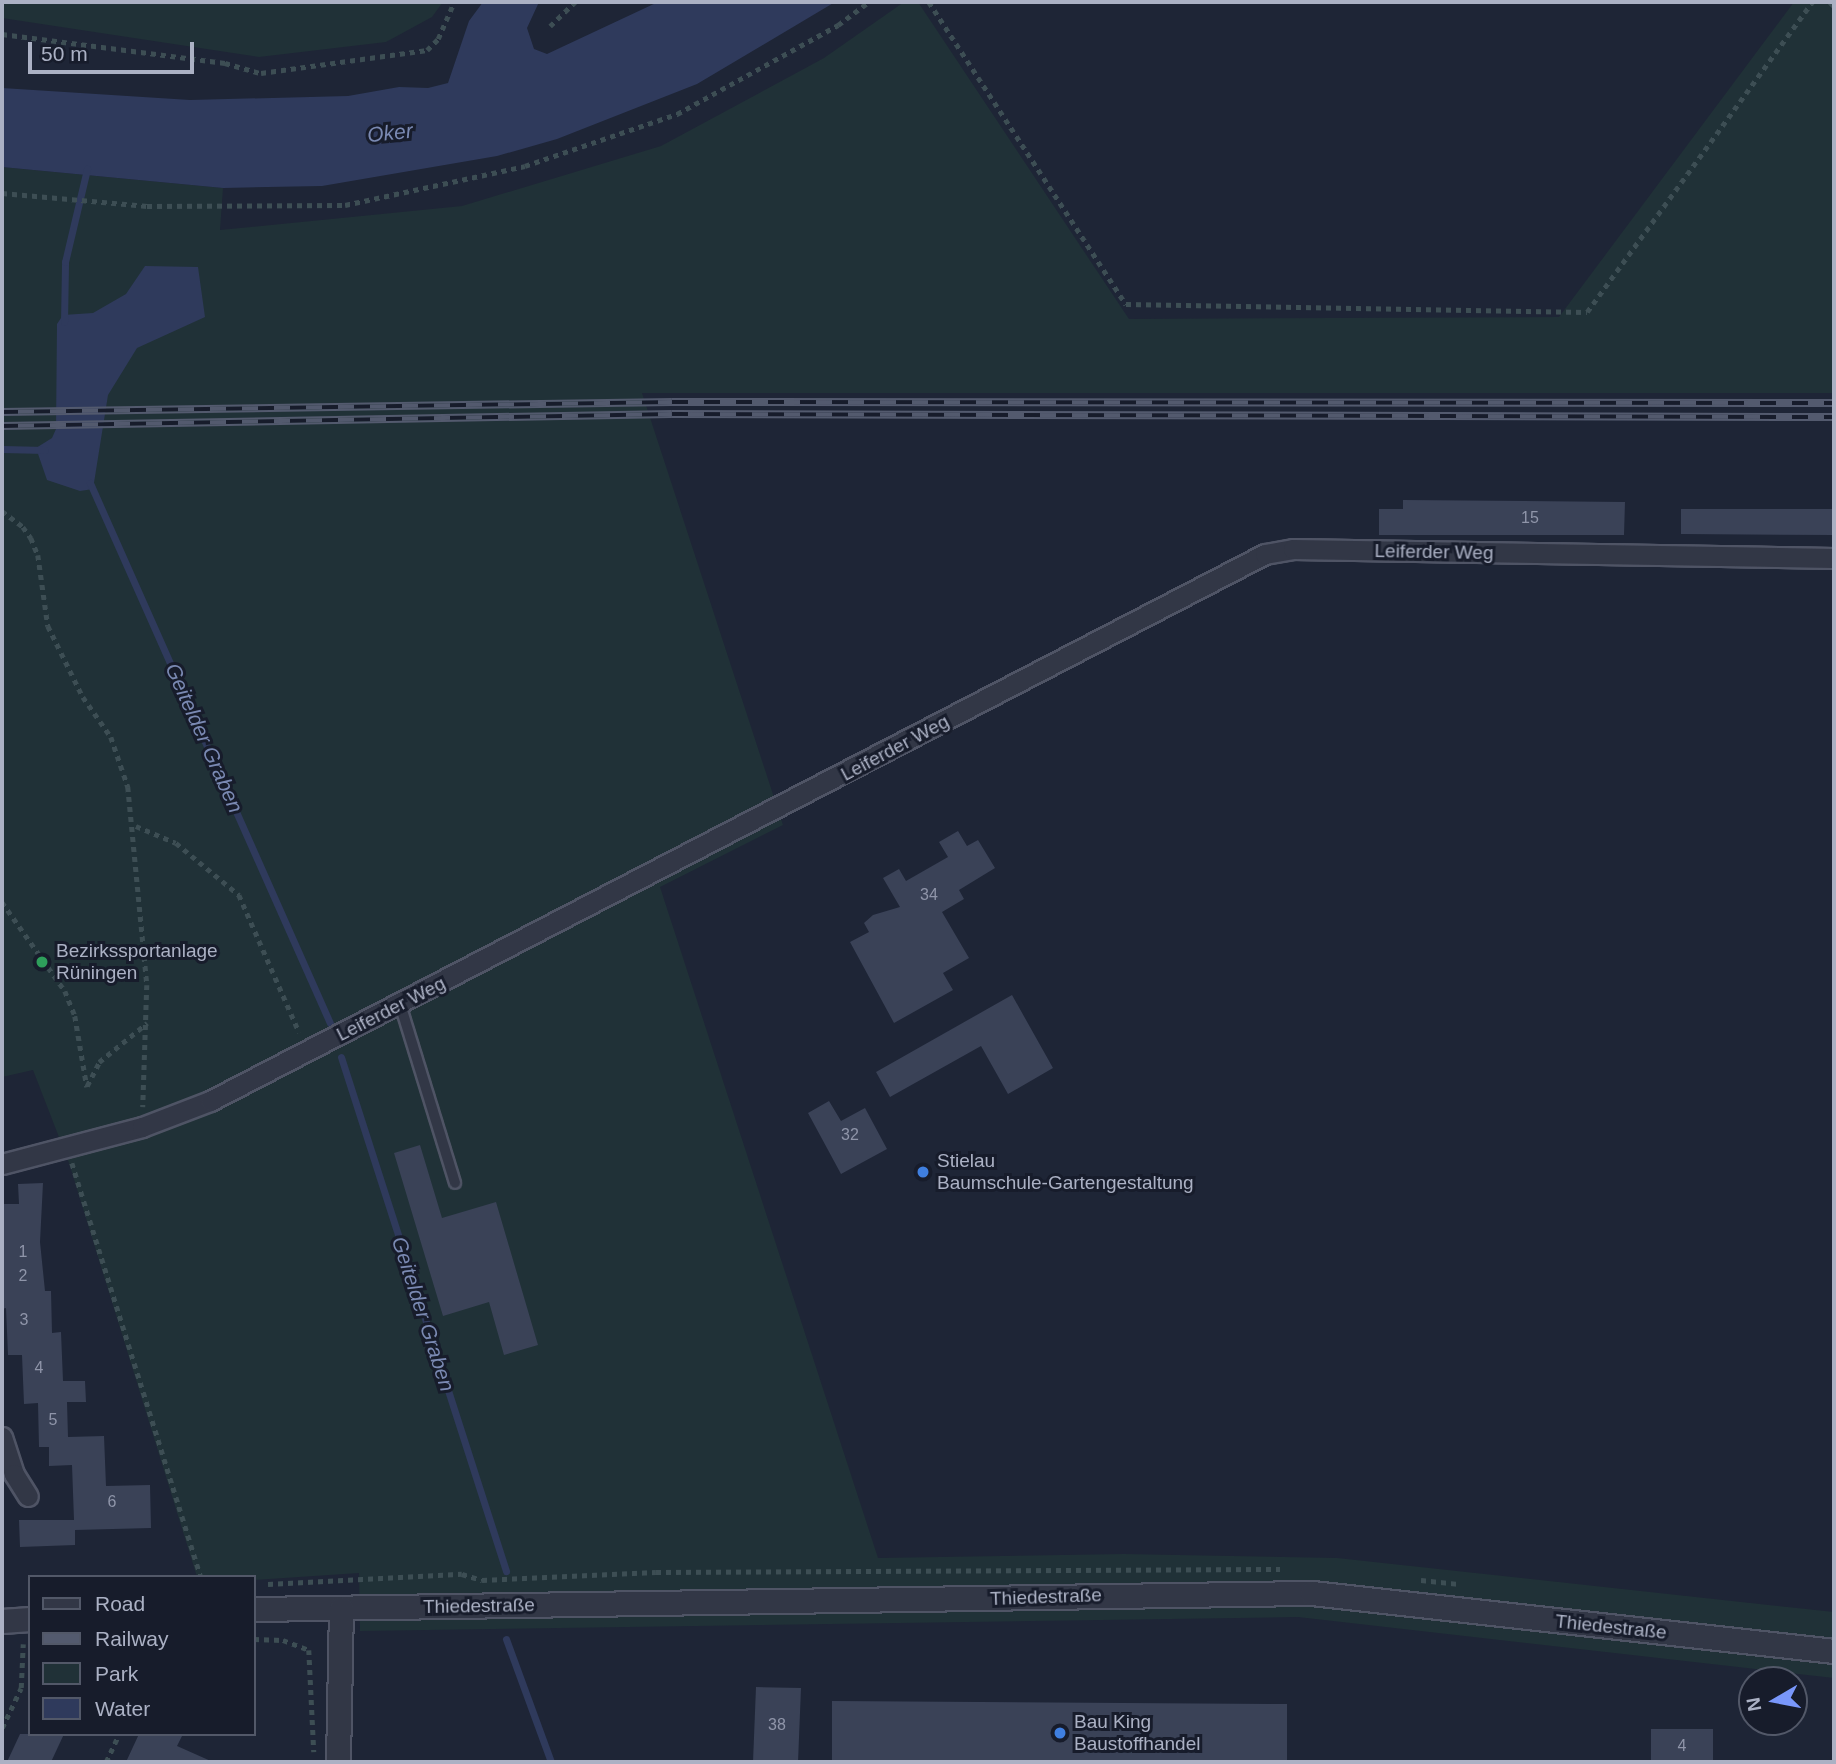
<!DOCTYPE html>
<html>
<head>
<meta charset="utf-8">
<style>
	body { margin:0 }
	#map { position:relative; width:1836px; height:1764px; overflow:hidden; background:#1e2536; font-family:Arial,sans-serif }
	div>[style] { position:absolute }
	.green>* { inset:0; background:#203137 }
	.water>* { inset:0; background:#2f3a5c }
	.stream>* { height:7px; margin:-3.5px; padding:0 3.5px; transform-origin:3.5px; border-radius:3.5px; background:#2f3a5c }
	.building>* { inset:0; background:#3a4257 }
	.path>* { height:4.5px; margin-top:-2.25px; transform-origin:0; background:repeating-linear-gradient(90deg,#3d4e54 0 5px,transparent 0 10px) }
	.roads { filter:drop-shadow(2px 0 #4f5465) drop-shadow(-2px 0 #4f5465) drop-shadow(0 2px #4f5465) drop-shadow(0 -2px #4f5465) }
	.service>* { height:10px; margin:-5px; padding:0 5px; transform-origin:5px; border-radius:5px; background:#323746 }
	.minor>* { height:19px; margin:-9.5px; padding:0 9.5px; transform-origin:9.5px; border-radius:9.5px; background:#323746 }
	.tertiary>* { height:23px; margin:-11.5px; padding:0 11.5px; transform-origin:11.5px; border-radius:11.5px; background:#323746 }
	.rail>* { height:8px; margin-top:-4px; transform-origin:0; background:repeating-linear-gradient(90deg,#171c2b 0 16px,#535a6e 0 32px); box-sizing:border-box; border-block:2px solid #535a6e }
	.dots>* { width:19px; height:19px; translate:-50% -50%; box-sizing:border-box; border:4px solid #171c2b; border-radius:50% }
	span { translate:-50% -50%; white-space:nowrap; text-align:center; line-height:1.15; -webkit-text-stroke:6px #171c2b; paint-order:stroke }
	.number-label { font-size:16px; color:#8f95a9 }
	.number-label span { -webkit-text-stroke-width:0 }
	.street-label { font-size:19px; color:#abb1c4 }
	.poi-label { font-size:19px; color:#abb1c4 }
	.left { translate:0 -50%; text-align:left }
	.water-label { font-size:21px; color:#7a89b2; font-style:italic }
	.frame { position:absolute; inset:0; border:4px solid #abb1c4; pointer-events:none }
	.legend { position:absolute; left:28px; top:1575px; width:228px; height:161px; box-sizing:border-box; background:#171c2b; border:2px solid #525868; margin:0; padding:9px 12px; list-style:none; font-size:21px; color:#abb1c4 }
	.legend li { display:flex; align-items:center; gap:14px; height:35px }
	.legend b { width:35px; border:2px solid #525868 }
	.north { position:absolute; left:1738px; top:1666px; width:70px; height:70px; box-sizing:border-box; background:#171c2b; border:2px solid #525868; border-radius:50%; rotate:260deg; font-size:19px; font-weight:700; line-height:28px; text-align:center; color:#abb1c4 }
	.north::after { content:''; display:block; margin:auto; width:24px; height:32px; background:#7997fb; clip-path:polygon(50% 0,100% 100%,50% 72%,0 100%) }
	.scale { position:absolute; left:28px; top:42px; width:166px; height:32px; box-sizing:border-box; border:4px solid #abb1c4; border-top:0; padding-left:9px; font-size:21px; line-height:24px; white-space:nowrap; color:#abb1c4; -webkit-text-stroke:5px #171c2b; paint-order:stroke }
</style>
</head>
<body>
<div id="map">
	<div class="green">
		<i style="clip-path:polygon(2px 2px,443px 2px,432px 17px,386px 42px,259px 57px,2px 18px)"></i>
		<i style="clip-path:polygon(904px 2px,918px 2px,1129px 319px,1559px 317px,1794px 2px,1834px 2px,1834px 393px,642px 393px,783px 825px,660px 887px,878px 1558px,1124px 1554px,1337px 1558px,1834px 1612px,1834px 1678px,1298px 1617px,360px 1631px,359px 1573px,254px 1580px,197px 1577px,69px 1163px,33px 1070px,2px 1077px,2px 167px,223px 188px,220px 230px,462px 206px,661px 146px,824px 58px)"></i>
	</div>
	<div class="water">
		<i style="clip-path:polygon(483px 2px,539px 2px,527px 28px,534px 49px,547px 54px,658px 2px,835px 2px,697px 84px,557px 139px,497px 156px,322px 186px,223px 188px,2px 167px,2px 88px,190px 100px,348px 96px,399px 87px,428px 88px,448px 83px,469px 21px)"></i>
		<i style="clip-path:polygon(145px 266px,198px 267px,205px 317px,137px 348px,108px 395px,93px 489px,80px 491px,47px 480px,36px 448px,52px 438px,56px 429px,57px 324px,63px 315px,93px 313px,126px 294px)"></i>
	</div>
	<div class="stream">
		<i style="left:64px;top:322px;width:60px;rotate:-89deg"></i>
		<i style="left:65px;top:262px;width:96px;rotate:-76.7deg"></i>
		<i style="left:2px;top:449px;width:43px;rotate:1.3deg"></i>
		<i style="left:90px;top:483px;width:591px;rotate:66.04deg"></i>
		<i style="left:341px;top:1057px;width:540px;rotate:72.2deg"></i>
		<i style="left:506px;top:1639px;width:131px;rotate:69.9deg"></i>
	</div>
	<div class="building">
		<i style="clip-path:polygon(1403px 500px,1625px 502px,1624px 535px,1379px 535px,1379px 509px,1403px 509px)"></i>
		<i style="clip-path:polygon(1681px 509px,1834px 509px,1834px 535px,1681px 534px)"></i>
		<i style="clip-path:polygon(958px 831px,967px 846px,978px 840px,995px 868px,959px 890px,964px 899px,942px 912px,969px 958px,943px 973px,953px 990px,894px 1023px,850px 942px,869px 932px,864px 923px,873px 915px,900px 907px,883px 878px,899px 869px,906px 881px,948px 857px,939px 842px)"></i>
		<i style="clip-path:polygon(1012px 995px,1053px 1068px,1008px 1094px,981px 1046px,890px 1097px,876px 1072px)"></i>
		<i style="clip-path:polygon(829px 1101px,841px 1121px,865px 1108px,887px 1149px,841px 1174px,808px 1113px)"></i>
		<i style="clip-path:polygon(420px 1145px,442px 1218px,496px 1202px,538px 1345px,504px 1355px,489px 1302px,443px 1316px,394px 1153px)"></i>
		<i style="clip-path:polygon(43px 1183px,40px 1242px,45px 1291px,51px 1291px,52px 1333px,61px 1332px,63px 1381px,85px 1381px,86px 1402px,67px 1402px,68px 1437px,104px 1436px,106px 1486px,150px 1485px,151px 1528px,75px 1530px,75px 1545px,20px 1547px,19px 1520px,74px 1520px,72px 1465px,49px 1466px,49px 1447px,39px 1447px,38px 1403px,24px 1404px,22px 1355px,8px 1355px,6px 1308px,2px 1309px,2px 1204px,19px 1204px,18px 1184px)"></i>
		<i style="clip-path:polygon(756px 1687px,801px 1688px,798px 1762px,753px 1762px)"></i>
		<i style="clip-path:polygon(832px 1701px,1287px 1704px,1287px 1762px,832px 1762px)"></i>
		<i style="clip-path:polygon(1651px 1729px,1713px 1729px,1713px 1762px,1651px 1762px)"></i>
		<i style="clip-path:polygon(20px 1734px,64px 1734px,51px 1762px,7px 1762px)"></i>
		<i style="clip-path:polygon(139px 1734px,183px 1734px,177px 1746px,213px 1762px,126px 1762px)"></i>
	</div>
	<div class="path">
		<i style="left:929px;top:2px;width:361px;rotate:56.9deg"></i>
		<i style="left:1126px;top:304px;width:461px;rotate:1deg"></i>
		<i style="left:1587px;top:312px;width:383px;rotate:-54deg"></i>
		<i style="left:1830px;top:2px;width:6px;rotate:45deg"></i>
		<i style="left:550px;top:26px;width:35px;rotate:-44deg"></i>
		<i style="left:2px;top:34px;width:225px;rotate:7.4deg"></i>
		<i style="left:225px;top:63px;width:37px;rotate:16deg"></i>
		<i style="left:261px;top:73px;width:168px;rotate:-7.9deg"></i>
		<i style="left:427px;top:50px;width:16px;rotate:-45deg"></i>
		<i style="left:438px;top:39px;width:40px;rotate:-66.6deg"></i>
		<i style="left:2px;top:193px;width:146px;rotate:5.1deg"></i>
		<i style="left:147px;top:206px;width:198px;rotate:-0.3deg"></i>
		<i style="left:345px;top:205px;width:184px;rotate:-12.2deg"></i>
		<i style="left:525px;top:166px;width:161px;rotate:-18.9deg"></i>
		<i style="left:677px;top:114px;width:184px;rotate:-28.9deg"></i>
		<i style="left:838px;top:25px;width:39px;rotate:-37deg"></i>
		<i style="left:2px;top:511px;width:26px;rotate:37deg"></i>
		<i style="left:23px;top:527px;width:14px;rotate:54deg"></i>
		<i style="left:31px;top:538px;width:18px;rotate:68deg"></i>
		<i style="left:38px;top:555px;width:72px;rotate:82deg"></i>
		<i style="left:48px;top:626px;width:79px;rotate:63.8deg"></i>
		<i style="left:83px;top:697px;width:49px;rotate:55deg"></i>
		<i style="left:111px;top:737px;width:53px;rotate:71.2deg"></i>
		<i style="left:128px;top:787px;width:199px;rotate:84.5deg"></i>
		<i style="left:147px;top:985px;width:122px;rotate:91.9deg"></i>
		<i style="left:136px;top:826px;width:43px;rotate:23deg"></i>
		<i style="left:176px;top:843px;width:82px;rotate:39.5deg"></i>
		<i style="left:239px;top:895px;width:150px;rotate:66.3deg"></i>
		<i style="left:2px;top:902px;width:109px;rotate:54.7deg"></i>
		<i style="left:65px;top:991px;width:27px;rotate:68deg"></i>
		<i style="left:75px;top:1016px;width:72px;rotate:80.4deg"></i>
		<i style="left:87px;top:1086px;width:27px;rotate:-63deg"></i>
		<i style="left:99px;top:1062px;width:62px;rotate:-39.1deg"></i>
		<i style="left:72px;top:1163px;width:434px;rotate:72.7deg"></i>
		<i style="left:1421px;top:1580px;width:37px;rotate:6deg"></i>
		<i style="left:268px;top:1584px;width:194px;rotate:-3deg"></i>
		<i style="left:462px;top:1574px;width:21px;rotate:17deg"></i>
		<i style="left:482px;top:1580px;width:174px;rotate:-2.6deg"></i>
		<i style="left:656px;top:1572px;width:624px;rotate:-0.28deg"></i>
		<i style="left:254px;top:1639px;width:29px;rotate:2deg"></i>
		<i style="left:283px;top:1640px;width:28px;rotate:21deg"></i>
		<i style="left:309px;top:1650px;width:102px;rotate:87.2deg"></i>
		<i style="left:2px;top:1728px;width:44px;rotate:-64.6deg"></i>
		<i style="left:21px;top:1688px;width:44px;rotate:-87.4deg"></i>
		<i style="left:106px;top:1762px;width:31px;rotate:-65deg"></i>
	</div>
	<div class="roads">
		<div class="service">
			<i style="left:400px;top:1004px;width:187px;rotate:72.9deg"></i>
		</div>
		<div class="minor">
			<i style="left:2px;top:1164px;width:145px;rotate:-14.8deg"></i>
			<i style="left:142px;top:1127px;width:73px;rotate:-20.9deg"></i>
			<i style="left:210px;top:1101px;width:1188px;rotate:-27.41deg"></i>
			<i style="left:1265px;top:554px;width:28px;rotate:-10deg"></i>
			<i style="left:1293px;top:549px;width:541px;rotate:0.95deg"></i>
			<i style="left:2px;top:1437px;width:39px;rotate:72deg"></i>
			<i style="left:14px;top:1474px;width:26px;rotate:58deg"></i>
		</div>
		<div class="tertiary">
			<i style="left:254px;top:1609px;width:1058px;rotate:-0.87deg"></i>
			<i style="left:1312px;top:1593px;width:525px;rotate:6.34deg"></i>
			<i style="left:2px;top:1621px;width:28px;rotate:-4deg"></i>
			<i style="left:338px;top:1762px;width:154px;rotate:-88.9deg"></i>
		</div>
	</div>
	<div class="rail">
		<i style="left:2px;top:412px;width:670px;rotate:-0.86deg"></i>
		<i style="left:672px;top:402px;width:1162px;rotate:0.05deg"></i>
		<i style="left:2px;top:426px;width:670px;rotate:-1.03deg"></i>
		<i style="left:672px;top:414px;width:1162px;rotate:0.15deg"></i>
	</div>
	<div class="dots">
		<i style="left:42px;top:962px;background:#2e9e5b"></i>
		<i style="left:923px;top:1172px;background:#3f7fe0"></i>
		<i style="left:1060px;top:1733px;background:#3f7fe0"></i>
	</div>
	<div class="number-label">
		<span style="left:1530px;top:518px">15</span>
		<span style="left:929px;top:895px">34</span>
		<span style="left:850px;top:1135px">32</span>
		<span style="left:23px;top:1252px">1</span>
		<span style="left:23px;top:1276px">2</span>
		<span style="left:24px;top:1320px">3</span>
		<span style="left:39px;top:1368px">4</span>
		<span style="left:53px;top:1420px">5</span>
		<span style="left:112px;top:1502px">6</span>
		<span style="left:777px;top:1725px">38</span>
		<span style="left:1682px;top:1746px">4</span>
	</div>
	<div class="street-label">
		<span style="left:1434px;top:552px;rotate:1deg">Leiferder Weg</span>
		<span style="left:895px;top:748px;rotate:-28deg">Leiferder Weg</span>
		<span style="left:391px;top:1009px;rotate:-27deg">Leiferder Weg</span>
		<span style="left:1046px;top:1597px;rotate:-2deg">Thiedestraße</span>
		<span style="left:479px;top:1606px;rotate:-1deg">Thiedestraße</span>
		<span style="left:1611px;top:1627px;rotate:6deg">Thiedestraße</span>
	</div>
	<div class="poi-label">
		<span class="left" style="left:56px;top:962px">Bezirkssportanlage<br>Rüningen</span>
		<span class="left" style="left:937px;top:1172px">Stielau<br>Baumschule-Gartengestaltung</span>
		<span class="left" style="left:1074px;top:1733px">Bau King<br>Baustoffhandel</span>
	</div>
	<div class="water-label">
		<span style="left:390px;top:133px;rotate:-6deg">Oker</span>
		<span style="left:204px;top:738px;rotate:66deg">Geitelder Graben</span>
		<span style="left:423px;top:1314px;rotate:72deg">Geitelder Graben</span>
	</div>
	<div class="frame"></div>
	<ul class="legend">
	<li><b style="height:9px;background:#323746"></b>Road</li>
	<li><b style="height:9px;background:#535a6e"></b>Railway</li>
	<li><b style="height:19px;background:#203137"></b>Park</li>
	<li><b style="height:19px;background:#2f3a5c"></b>Water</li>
	</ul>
	<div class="north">N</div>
	<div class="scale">50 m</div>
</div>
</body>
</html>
